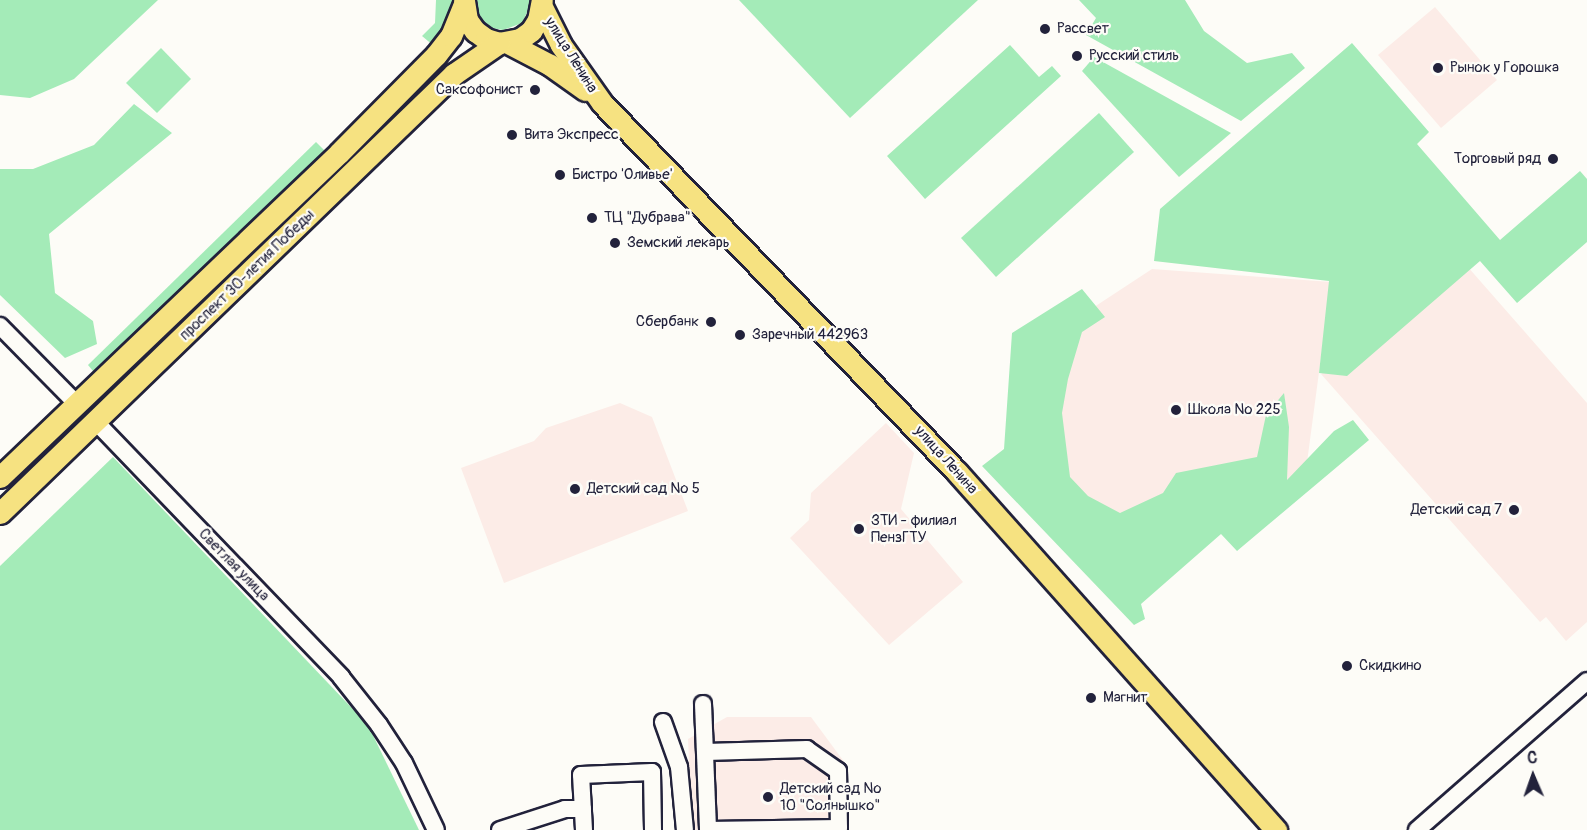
<!DOCTYPE html>
<html>
<head>
<meta charset="utf-8">
<style>
	body { margin:0 }
	#map { position:relative; width:1587px; height:830px; overflow:hidden; background:#fdfcf7; font-family:Pangolin,sans-serif }
	div>[style] { position:absolute }
	.built>* { inset:0; background:#fcece7 }
	.green>* { inset:0; background:#a4ebb8 }
	.roads { filter:drop-shadow(2px 0 #22223b) drop-shadow(-2px 0 #22223b) drop-shadow(0 2px #22223b) drop-shadow(0 -2px #22223b) }
	.minor>* { height:16px; margin:-8px; padding:0 8px; transform-origin:8px; border-radius:8px; background:#fdfcf7 }
	.major>* { height:21px; margin:-10.5px; padding:0 10.5px; transform-origin:10.5px; border-radius:10.5px; background:#f6e281 }
	.dots>* { width:16px; height:16px; translate:-50% -50%; box-sizing:border-box; border:3px solid #fdfcf7; border-radius:50% }
	span { translate:-50% -50%; white-space:nowrap; text-align:center; line-height:1.15; -webkit-text-stroke:4.5px #fdfcf7; paint-order:stroke }
	.poi-label { font-size:15px; color:#22223b }
	.left { translate:0 -50%; text-align:left }
	.right { translate:-100% -50%; text-align:right }
	.street-label { font-size:15px; color:#22223b }
	.north { position:absolute; left:1503px; top:746px; width:60px; height:60px; -webkit-text-stroke:4px #fdfcf7; paint-order:stroke; rotate:358deg; font-size:16px; font-weight:700; line-height:24px; text-align:center; color:#22223b }
	.north::after { content:''; display:block; margin:auto; width:21px; height:27px; background:#22223b; clip-path:polygon(50% 0,100% 100%,50% 72%,0 100%) }
</style>
</head>
<body>
<div id="map">
	<div class="built">
		<i style="clip-path:polygon(1435px 7px,1497px 80px,1441px 128px,1378px 55px)"></i>
		<i style="clip-path:polygon(1460px 258px,1587px 403px,1587px 622px,1566px 641px,1546px 617px,1540px 622px,1321px 374px)"></i>
		<i style="clip-path:polygon(1152px 269px,1331px 282px,1304px 485px,1229px 513px,1129px 594px,1027px 484px,1050px 336px)"></i>
		<i style="clip-path:polygon(620px 403px,652px 417px,688px 511px,504px 583px,461px 468px,534px 441px,546px 428px)"></i>
		<i style="clip-path:polygon(886px 423px,914px 453px,901px 509px,963px 582px,889px 645px,790px 538px,809px 520px,811px 493px)"></i>
		<i style="clip-path:polygon(727px 717px,811px 717px,845px 763px,847px 830px,692px 830px,688px 739px)"></i>
	</div>
	<div class="green">
		<i style="clip-path:polygon(0 0,158px 0,74px 79px,30px 98px,0 95px)"></i>
		<i style="clip-path:polygon(436px 0,452px 0,452px 2px,450px 20px,434px 46px,422px 36px,435px 23px)"></i>
		<i style="clip-path:polygon(477px 0,530px 0,531px 4px,522px 23px,503px 30px,492px 28px,484px 22px,478px 13px)"></i>
		<i style="clip-path:polygon(739px 0,978px 0,850px 118px)"></i>
		<i style="clip-path:polygon(1079px 0,1185px 0,1204px 31px,1247px 63px,1292px 53px,1305px 68px,1241px 121px,1086px 35px,1096px 18px)"></i>
		<i style="clip-path:polygon(1352px 43px,1429px 132px,1417px 144px,1500px 240px,1580px 171px,1587px 179px,1587px 242px,1517px 303px,1480px 261px,1347px 376px,1319px 373px,1329px 281px,1154px 261px,1160px 209px)"></i>
		<i style="clip-path:polygon(1010px 45px,1039px 77px,1052px 66px,1061px 76px,925px 199px,887px 156px)"></i>
		<i style="clip-path:polygon(161px 48px,191px 79px,157px 113px,126px 83px)"></i>
		<i style="clip-path:polygon(1094px 57px,1231px 133px,1179px 177px,1082px 71px)"></i>
		<i style="clip-path:polygon(413px 89px,421px 96px,116px 392px,108px 384px)"></i>
		<i style="clip-path:polygon(134px 104px,172px 133px,49px 234px,55px 293px,93px 321px,97px 344px,65px 358px,0 295px,0 169px,33px 169px,94px 145px)"></i>
		<i style="clip-path:polygon(1099px 113px,1134px 152px,996px 277px,961px 238px)"></i>
		<i style="clip-path:polygon(316px 142px,329px 155px,98px 377px,88px 365px)"></i>
		<i style="clip-path:polygon(1082px 289px,1105px 317px,1082px 332px,1068px 379px,1062px 413px,1070px 477px,1088px 496px,1120px 513px,1163px 493px,1176px 473px,1257px 457px,1266px 415px,1284px 393px,1289px 427px,1287px 480px,1334px 431px,1353px 420px,1369px 440px,1237px 551px,1221px 534px,1141px 604px,1145px 619px,1134px 625px,982px 466px,1004px 449px,1012px 333px)"></i>
		<i style="clip-path:polygon(113px 457px,368px 725px,419px 830px,0 830px,0 566px)"></i>
	</div>
	<div class="roads">
		<div class="minor">
			<i style="left:0;top:326px;width:108px;rotate:45.4deg"></i>
			<i style="left:96px;top:422px;width:354px;rotate:46.1deg"></i>
			<i style="left:341px;top:677px;width:61px;rotate:51.6deg"></i>
			<i style="left:379px;top:725px;width:45px;rotate:56.7deg"></i>
			<i style="left:404px;top:763px;width:74px;rotate:64.5deg"></i>
			<i style="left:703px;top:704px;width:126px;rotate:87.7deg"></i>
			<i style="left:708px;top:830px;width:131px;rotate:-0.9deg"></i>
			<i style="left:839px;top:828px;width:57px;rotate:-91deg"></i>
			<i style="left:838px;top:771px;width:38px;rotate:-145deg"></i>
			<i style="left:807px;top:749px;width:101px;rotate:178.3deg"></i>
			<i style="left:663px;top:722px;width:48px;rotate:70.4deg"></i>
			<i style="left:679px;top:767px;width:63px;rotate:84.6deg"></i>
			<i style="left:500px;top:830px;width:68px;rotate:-17.9deg"></i>
			<i style="left:565px;top:809px;width:18px"></i>
			<i style="left:584px;top:830px;width:55px;rotate:-93.1deg"></i>
			<i style="left:581px;top:775px;width:71px;rotate:-2.4deg"></i>
			<i style="left:652px;top:772px;width:58px;rotate:89deg"></i>
			<i style="left:1417px;top:830px;width:226px;rotate:-41.2deg"></i>
		</div>
		<div class="major">
			<i style="left:464px;top:1px;width:19px;rotate:81deg"></i>
			<i style="left:467px;top:20px;width:14px;rotate:54deg"></i>
			<i style="left:475px;top:31px;width:14px;rotate:36deg"></i>
			<i style="left:486px;top:39px;width:14px;rotate:17deg"></i>
			<i style="left:499px;top:43px;width:21px;rotate:-11deg"></i>
			<i style="left:520px;top:39px;width:14px;rotate:-36deg"></i>
			<i style="left:531px;top:31px;width:13px;rotate:-58deg"></i>
			<i style="left:538px;top:20px;width:20px;rotate:-79deg"></i>
			<i style="left:542px;top:7px;width:42px;rotate:63.4deg"></i>
			<i style="left:561px;top:45px;width:71px;rotate:54.7deg"></i>
			<i style="left:602px;top:103px;width:512px;rotate:46.11deg"></i>
			<i style="left:957px;top:472px;width:480px;rotate:48.3deg"></i>
			<i style="left:508px;top:43px;width:47px;rotate:27.6deg"></i>
			<i style="left:550px;top:65px;width:43px;rotate:35.5deg"></i>
			<i style="left:0;top:477px;width:469px;rotate:-43.7deg"></i>
			<i style="left:339px;top:153px;width:138px;rotate:-45.3deg"></i>
			<i style="left:436px;top:55px;width:24px;rotate:-52deg"></i>
			<i style="left:451px;top:36px;width:32px;rotate:-68deg"></i>
			<i style="left:0;top:513px;width:632px;rotate:-44.04deg"></i>
			<i style="left:454px;top:74px;width:55px;rotate:-34.6deg"></i>
		</div>
	</div>
	<div class="dots">
		<i style="left:1045px;top:29px;background:#22223b"></i>
		<i style="left:1077px;top:56px;background:#22223b"></i>
		<i style="left:1438px;top:68px;background:#22223b"></i>
		<i style="left:535px;top:90px;background:#22223b"></i>
		<i style="left:512px;top:135px;background:#22223b"></i>
		<i style="left:1553px;top:159px;background:#22223b"></i>
		<i style="left:560px;top:175px;background:#22223b"></i>
		<i style="left:592px;top:218px;background:#22223b"></i>
		<i style="left:615px;top:243px;background:#22223b"></i>
		<i style="left:711px;top:322px;background:#22223b"></i>
		<i style="left:740px;top:335px;background:#22223b"></i>
		<i style="left:1176px;top:410px;background:#22223b"></i>
		<i style="left:575px;top:489px;background:#22223b"></i>
		<i style="left:1514px;top:510px;background:#22223b"></i>
		<i style="left:859px;top:529px;background:#22223b"></i>
		<i style="left:1347px;top:666px;background:#22223b"></i>
		<i style="left:1091px;top:698px;background:#22223b"></i>
		<i style="left:768px;top:797px;background:#22223b"></i>
	</div>
	<div class="poi-label">
		<span class="left" style="left:1057px;top:29px">Рассвет</span>
		<span class="left" style="left:1089px;top:56px">Русский стиль</span>
		<span class="left" style="left:1450px;top:68px">Рынок у Горошка</span>
		<span class="right" style="left:523px;top:90px">Саксофонист</span>
		<span class="left" style="left:524px;top:135px">Вита Экспресс</span>
		<span class="right" style="left:1541px;top:159px">Торговый ряд</span>
		<span class="left" style="left:572px;top:175px">Бистро 'Оливье'</span>
		<span class="left" style="left:604px;top:218px">ТЦ "Дубрава"</span>
		<span class="left" style="left:627px;top:243px">Земский лекарь</span>
		<span class="right" style="left:699px;top:322px">Сбербанк</span>
		<span class="left" style="left:752px;top:335px">Заречный 442963</span>
		<span class="left" style="left:1188px;top:410px">Школа № 225</span>
		<span class="left" style="left:587px;top:489px">Детский сад № 5</span>
		<span class="right" style="left:1502px;top:510px">Детский сад 7</span>
		<span class="left" style="left:871px;top:529px">ЗТИ - филиал<br>ПензГТУ</span>
		<span class="left" style="left:1359px;top:666px">Скидкино</span>
		<span class="left" style="left:1103px;top:698px">Магнит</span>
		<span class="left" style="left:780px;top:797px">Детский сад №<br>10 "Солнышко"</span>
	</div>
	<div class="street-label">
		<span style="left:571px;top:55px;rotate:58deg">улица Ленина</span>
		<span style="left:247px;top:275px;rotate:-44deg">проспект 30-летия Победы</span>
		<span style="left:946px;top:460px;rotate:48deg">улица Ленина</span>
		<span style="left:234px;top:565px;rotate:46deg">Светлая улица</span>
	</div>
	<div class="north">С</div>
</div>
</body>
</html>
